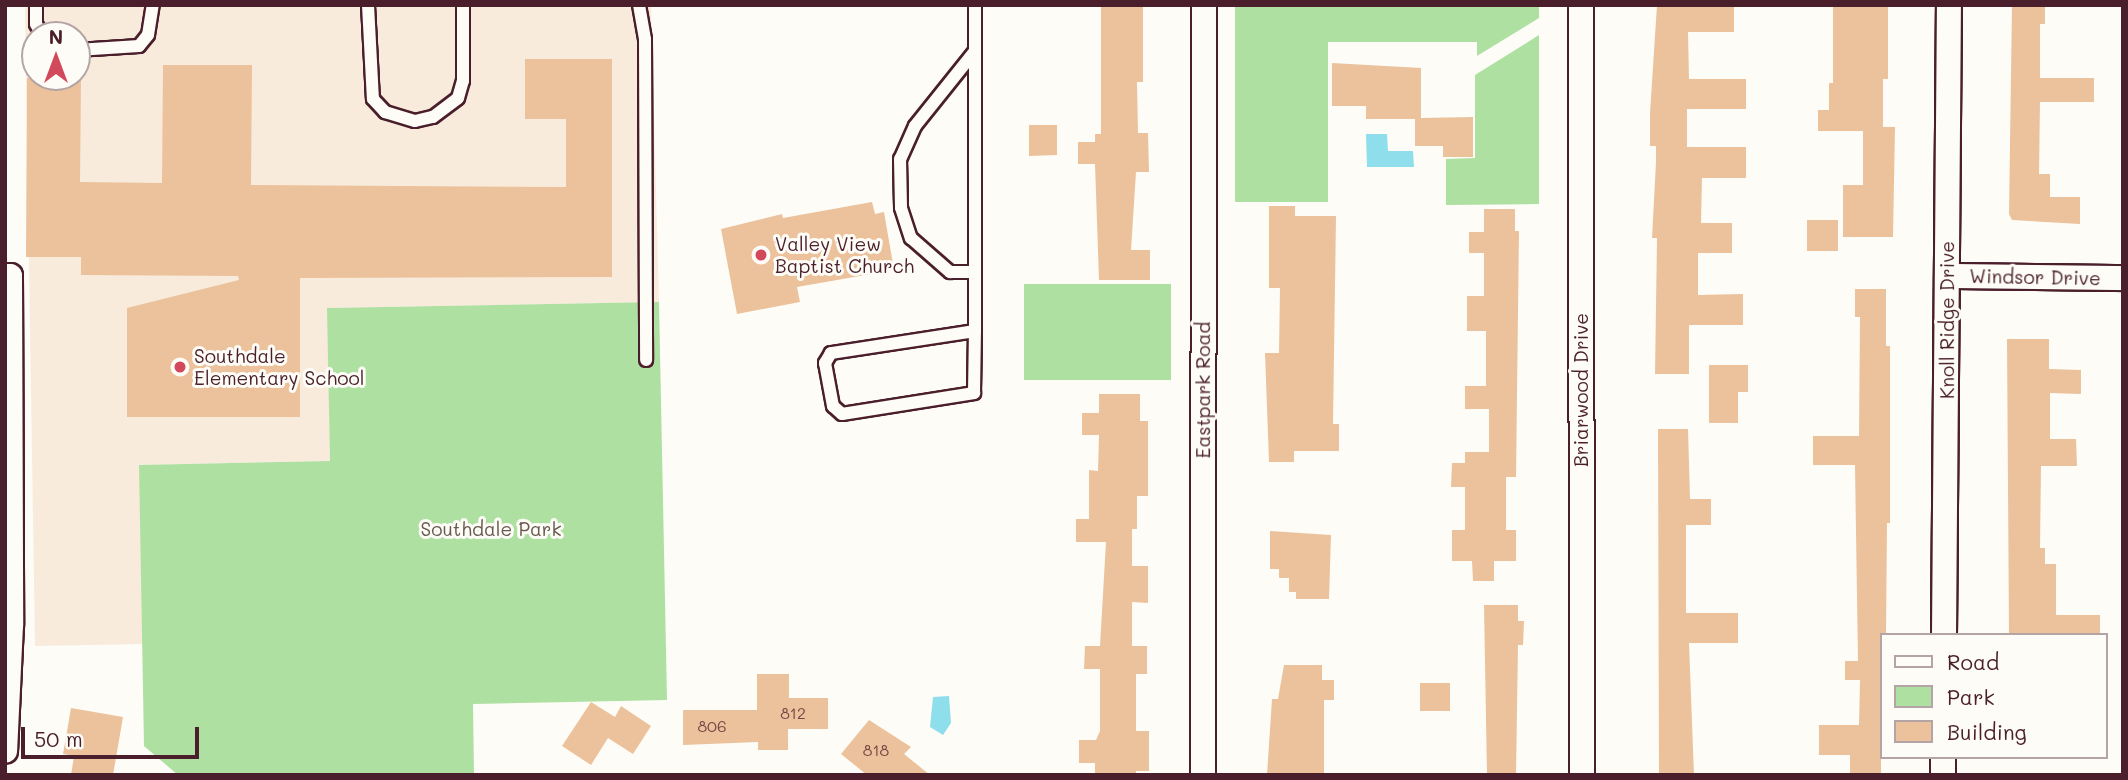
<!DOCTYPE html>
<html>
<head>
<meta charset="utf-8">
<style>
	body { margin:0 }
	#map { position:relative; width:2128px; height:780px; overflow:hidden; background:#fdfcf7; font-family:Mali,sans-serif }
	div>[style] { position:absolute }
	.built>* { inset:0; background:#f8ebdb }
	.green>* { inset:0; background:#aee0a1 }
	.water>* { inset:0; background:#8edeeb }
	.building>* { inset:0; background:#ebc29b }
	.roads { filter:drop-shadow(2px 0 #4a1f2b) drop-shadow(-2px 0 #4a1f2b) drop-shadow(0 2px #4a1f2b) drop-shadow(0 -2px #4a1f2b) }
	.lane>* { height:12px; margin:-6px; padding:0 6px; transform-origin:6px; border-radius:6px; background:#fdfcf7 }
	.street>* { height:24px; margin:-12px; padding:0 12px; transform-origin:12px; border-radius:12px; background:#fdfcf7 }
	.dots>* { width:19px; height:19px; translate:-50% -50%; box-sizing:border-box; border:4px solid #fdfcf7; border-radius:50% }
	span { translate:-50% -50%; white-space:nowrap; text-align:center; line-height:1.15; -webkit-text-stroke:6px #fdfcf7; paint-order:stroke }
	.number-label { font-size:16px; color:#724847 }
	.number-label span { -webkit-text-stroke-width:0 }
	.poi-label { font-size:19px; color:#4a1f2b }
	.left { translate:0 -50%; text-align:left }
	.street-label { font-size:19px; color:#4a1f2b }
	.park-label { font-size:19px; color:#68594e }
	.frame { position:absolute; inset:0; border:7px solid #4a1f2b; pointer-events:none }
	.legend { position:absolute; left:1880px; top:633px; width:228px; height:126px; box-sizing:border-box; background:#fdfcf7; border:2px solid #b5a4a5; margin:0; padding:9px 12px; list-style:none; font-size:21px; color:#4a1f2b }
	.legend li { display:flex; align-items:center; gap:14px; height:35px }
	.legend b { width:35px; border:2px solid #b5a4a5 }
	.north { position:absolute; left:21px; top:21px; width:70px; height:70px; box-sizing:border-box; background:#fdfcf7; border:2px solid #b5a4a5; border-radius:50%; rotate:0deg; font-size:19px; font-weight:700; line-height:28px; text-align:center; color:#4a1f2b }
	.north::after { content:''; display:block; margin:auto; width:24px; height:32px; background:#d1495b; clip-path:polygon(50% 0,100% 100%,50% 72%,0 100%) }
	.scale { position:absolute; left:21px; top:727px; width:178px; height:32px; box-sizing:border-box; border:4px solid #4a1f2b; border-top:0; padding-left:9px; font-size:21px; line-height:24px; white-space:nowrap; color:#4a1f2b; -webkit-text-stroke:5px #fdfcf7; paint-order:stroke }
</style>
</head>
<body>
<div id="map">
	<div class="built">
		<i style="clip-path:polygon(evenodd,25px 5px,651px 5px,659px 302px,328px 308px,330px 461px,140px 465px,143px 644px,35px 646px,25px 5px,35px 35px,77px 35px,77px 77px,35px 77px,35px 35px)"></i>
	</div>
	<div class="green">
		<i style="clip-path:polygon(1235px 5px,1539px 5px,1539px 18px,1477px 56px,1477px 42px,1328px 42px,1328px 202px,1235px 202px)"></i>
		<i style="clip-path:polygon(1539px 35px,1539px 204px,1446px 205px,1446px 159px,1475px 158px,1475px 75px)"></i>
		<i style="clip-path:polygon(1024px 284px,1171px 284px,1171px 380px,1024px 380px)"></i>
		<i style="clip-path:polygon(659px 302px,667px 700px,473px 704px,474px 775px,178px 775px,144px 746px,139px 465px,330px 461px,327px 308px)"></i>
	</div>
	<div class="water">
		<i style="clip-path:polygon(1366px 134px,1387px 134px,1388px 151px,1413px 151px,1414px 167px,1367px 167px)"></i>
		<i style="clip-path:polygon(949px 696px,951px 723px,943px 735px,930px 727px,933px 697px)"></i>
	</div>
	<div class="building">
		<i style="clip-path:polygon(1101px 5px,1143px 5px,1143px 82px,1137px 82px,1138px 133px,1148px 133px,1149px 172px,1136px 172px,1131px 250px,1150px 250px,1150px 280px,1099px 280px,1095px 164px,1078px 164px,1078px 142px,1095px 142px,1095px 134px,1101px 134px)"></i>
		<i style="clip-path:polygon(1657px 5px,1734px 5px,1734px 32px,1688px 32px,1689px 79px,1746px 79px,1746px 109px,1687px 109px,1687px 147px,1746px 147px,1746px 178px,1702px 178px,1701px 223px,1732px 223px,1732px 253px,1698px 253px,1698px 295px,1743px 294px,1743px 325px,1689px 325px,1689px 374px,1655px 374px,1657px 238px,1652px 238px,1656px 162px,1656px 146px,1650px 146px,1650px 113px)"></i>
		<i style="clip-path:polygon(1833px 5px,1888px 5px,1888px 79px,1883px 79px,1883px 127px,1895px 127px,1893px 237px,1843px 237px,1843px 185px,1863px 185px,1863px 131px,1818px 131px,1818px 110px,1829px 110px,1829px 83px,1833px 83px)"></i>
		<i style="clip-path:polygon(2012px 5px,2045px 5px,2045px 24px,2040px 24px,2040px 78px,2094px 78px,2094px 102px,2040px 102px,2039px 174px,2050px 174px,2050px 197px,2080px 197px,2080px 224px,2012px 220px,2009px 214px)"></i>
		<i style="clip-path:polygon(525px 59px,612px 59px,612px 277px,300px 278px,300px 417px,127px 417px,127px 308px,239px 280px,238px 276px,81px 275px,81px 257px,26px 257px,27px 78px,81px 78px,80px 182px,162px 183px,163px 65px,252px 65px,251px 185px,566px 187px,566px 119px,525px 119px)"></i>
		<i style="clip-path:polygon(1332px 63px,1421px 68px,1421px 118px,1473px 117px,1473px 157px,1443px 157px,1443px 146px,1415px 146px,1415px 119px,1366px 119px,1366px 106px,1332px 106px)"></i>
		<i style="clip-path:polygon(1029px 125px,1057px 125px,1057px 155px,1029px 156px)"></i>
		<i style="clip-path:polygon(872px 202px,875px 214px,884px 212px,894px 270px,797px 287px,800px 302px,737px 314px,721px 229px,782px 214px,783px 218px)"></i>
		<i style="clip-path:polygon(1269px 206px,1295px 206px,1295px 216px,1336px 216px,1333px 424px,1339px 424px,1339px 451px,1294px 451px,1294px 462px,1269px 462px,1265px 353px,1279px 353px,1280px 288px,1269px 288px)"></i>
		<i style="clip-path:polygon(1484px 209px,1515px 209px,1515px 231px,1519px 231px,1516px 477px,1506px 477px,1506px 530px,1516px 530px,1516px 561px,1494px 561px,1494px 581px,1473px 581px,1472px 561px,1452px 561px,1452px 530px,1465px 530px,1465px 487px,1451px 487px,1452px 463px,1465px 463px,1465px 452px,1489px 452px,1489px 409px,1465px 409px,1465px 386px,1486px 386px,1486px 331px,1467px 331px,1467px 296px,1484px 296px,1484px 253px,1469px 253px,1469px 232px,1484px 232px)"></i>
		<i style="clip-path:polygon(1807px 220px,1838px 220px,1838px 251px,1807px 251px)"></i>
		<i style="clip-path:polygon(1855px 289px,1886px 289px,1886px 346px,1890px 346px,1890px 523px,1887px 523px,1886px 635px,1881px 635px,1881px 775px,1850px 775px,1850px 755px,1819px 755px,1819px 725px,1859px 725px,1860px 680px,1845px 680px,1845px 661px,1858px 661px,1855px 465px,1813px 465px,1813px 436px,1859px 436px,1860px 317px,1855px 317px)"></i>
		<i style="clip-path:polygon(2007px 339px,2049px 339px,2049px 369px,2081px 370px,2081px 394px,2050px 393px,2050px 439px,2076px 439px,2077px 466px,2041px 466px,2040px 548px,2045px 548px,2045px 564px,2056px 564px,2056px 615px,2100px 615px,2100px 635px,2009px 635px)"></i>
		<i style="clip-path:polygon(1709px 365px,1748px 365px,1748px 392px,1738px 392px,1738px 423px,1709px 423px)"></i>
		<i style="clip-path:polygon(1099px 394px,1140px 394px,1140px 421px,1148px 421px,1148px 496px,1137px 496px,1137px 529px,1132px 529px,1132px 566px,1148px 566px,1148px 603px,1132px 602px,1132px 646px,1147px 646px,1147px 674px,1136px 674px,1136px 731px,1149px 731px,1149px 771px,1136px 771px,1136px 775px,1095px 775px,1095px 763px,1079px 763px,1079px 740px,1096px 740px,1100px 731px,1100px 669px,1084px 669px,1085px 646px,1100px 646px,1106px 542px,1076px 542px,1076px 519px,1089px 519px,1089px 470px,1098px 471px,1099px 435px,1082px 435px,1082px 413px,1099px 413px)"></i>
		<i style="clip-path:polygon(1658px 429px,1688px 429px,1690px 499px,1711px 499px,1711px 525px,1686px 525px,1686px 613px,1738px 613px,1738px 643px,1689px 643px,1694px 775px,1659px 775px)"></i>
		<i style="clip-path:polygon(1270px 531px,1331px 535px,1329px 599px,1296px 599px,1296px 592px,1289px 592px,1289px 578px,1279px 578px,1279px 569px,1270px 569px)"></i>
		<i style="clip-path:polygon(1484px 605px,1518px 605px,1518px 621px,1524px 621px,1523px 645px,1518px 645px,1516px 775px,1487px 775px)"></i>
		<i style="clip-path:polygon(1284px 665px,1322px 665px,1322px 680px,1334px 680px,1334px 700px,1324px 700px,1324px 775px,1267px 775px,1272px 699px,1278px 699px)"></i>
		<i style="clip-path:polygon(757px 674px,789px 674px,789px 698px,828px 698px,828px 729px,788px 729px,788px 750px,758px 750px,758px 742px,683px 745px,683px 710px,757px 710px)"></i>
		<i style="clip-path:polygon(1420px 683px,1450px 683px,1450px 711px,1420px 711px)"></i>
		<i style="clip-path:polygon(591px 702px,615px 717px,621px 706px,651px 726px,633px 754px,608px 738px,591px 765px,562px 746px)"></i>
		<i style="clip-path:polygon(71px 708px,123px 717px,113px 775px,71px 775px,74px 756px,63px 754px)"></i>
		<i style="clip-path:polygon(869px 720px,911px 747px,904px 754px,930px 775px,867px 775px,841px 754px)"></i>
	</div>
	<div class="roads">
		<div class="lane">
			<i style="left:36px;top:5px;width:19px;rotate:90deg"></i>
			<i style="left:36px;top:24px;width:13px;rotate:61deg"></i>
			<i style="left:368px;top:5px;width:94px;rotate:87deg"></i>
			<i style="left:373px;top:99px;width:18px;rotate:47deg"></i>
			<i style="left:385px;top:112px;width:31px;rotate:17deg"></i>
			<i style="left:415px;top:121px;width:18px;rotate:-13deg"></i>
			<i style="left:433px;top:117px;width:31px;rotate:-37deg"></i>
			<i style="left:458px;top:98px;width:18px;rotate:-74deg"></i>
			<i style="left:463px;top:81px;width:76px;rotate:-90deg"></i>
			<i style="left:639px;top:5px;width:35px;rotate:80deg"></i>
			<i style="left:645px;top:39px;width:321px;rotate:89.8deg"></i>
			<i style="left:77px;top:50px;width:62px;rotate:-3.7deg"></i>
			<i style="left:139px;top:46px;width:14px;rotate:-51deg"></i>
			<i style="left:148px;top:35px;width:30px;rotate:-81deg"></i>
			<i style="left:975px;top:51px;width:96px;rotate:128.7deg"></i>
			<i style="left:915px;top:126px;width:36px;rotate:114deg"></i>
			<i style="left:900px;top:159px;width:49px;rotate:88.8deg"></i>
			<i style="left:901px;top:208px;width:32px;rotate:72deg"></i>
			<i style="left:911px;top:238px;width:52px;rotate:41.1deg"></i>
			<i style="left:950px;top:272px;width:25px"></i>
			<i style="left:975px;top:331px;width:146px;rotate:171.3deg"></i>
			<i style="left:831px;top:353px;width:12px;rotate:121deg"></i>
			<i style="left:825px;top:363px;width:44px;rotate:79.5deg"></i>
			<i style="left:833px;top:406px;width:12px;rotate:42deg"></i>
			<i style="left:842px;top:414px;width:134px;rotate:-9deg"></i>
			<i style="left:974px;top:393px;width:62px;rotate:-89.1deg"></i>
			<i style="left:975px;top:331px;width:326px;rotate:-90deg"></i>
		</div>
		<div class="street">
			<i style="left:1581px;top:5px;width:770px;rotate:89.93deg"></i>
			<i style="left:5px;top:276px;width:5px"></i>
			<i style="left:10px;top:276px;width:349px;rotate:89.8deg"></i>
			<i style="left:11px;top:625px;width:126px;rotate:92.7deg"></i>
			<i style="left:1947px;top:276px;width:176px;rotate:0.7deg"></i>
			<i style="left:1944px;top:635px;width:630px;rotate:-89.55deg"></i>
			<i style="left:1203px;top:775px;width:770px;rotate:-89.93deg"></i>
			<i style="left:1943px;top:775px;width:18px;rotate:-90deg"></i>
		</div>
	</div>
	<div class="dots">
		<i style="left:761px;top:255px;background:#d1495b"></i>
		<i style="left:180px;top:367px;background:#d1495b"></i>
	</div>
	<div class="number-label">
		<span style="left:793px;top:713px">812</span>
		<span style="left:712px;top:726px">806</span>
		<span style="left:876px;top:750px">818</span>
	</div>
	<div class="poi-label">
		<span class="left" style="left:775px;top:255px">Valley View<br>Baptist Church</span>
		<span class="left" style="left:194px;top:367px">Southdale<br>Elementary School</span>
	</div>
	<div class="street-label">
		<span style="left:2035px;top:277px;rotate:1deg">Windsor Drive</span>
		<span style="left:1947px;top:320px;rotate:-90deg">Knoll Ridge Drive</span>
		<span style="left:1203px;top:390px;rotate:-90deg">Eastpark Road</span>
		<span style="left:1581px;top:390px;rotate:-90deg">Briarwood Drive</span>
	</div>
	<div class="park-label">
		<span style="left:491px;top:529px">Southdale Park</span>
	</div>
	<div class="frame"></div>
	<ul class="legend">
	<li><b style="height:9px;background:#fdfcf7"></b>Road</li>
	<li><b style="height:19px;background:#aee0a1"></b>Park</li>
	<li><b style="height:19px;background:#ebc29b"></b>Building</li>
	</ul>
	<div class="north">N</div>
	<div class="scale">50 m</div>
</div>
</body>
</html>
